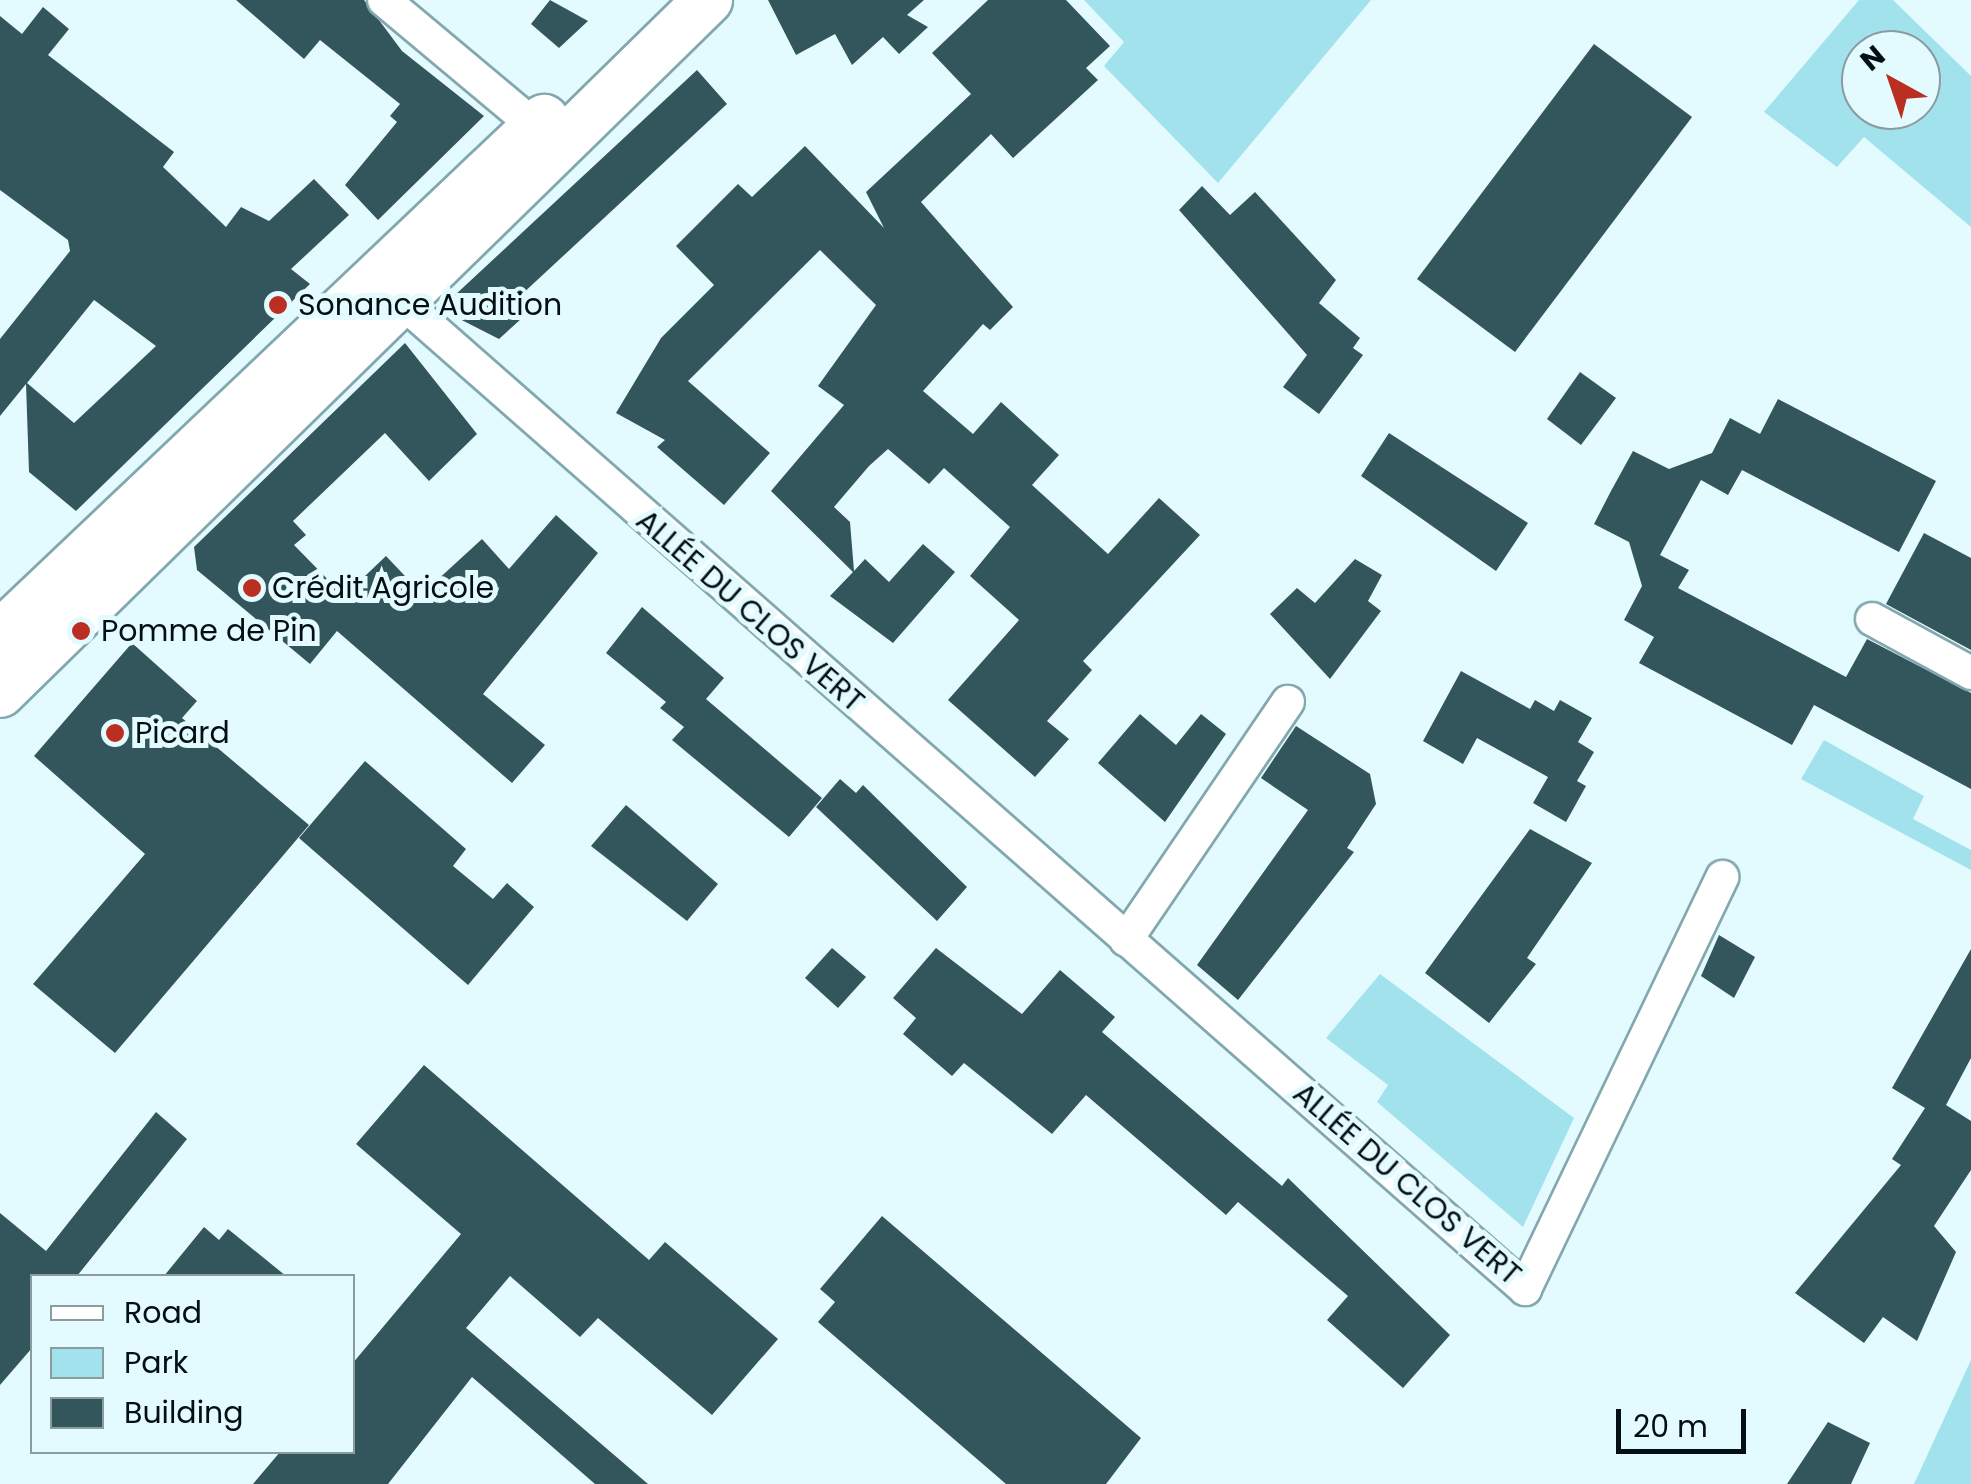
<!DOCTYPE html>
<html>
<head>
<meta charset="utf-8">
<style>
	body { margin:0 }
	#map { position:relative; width:1971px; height:1484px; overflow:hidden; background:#e3fbff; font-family:Poppins,sans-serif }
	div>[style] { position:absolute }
	.green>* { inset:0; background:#a1e2ed }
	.building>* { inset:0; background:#33565c }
	.roads { filter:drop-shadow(2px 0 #82a8ae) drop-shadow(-2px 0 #82a8ae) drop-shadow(0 2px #82a8ae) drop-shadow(0 -2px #82a8ae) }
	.street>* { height:32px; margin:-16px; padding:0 16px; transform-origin:16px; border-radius:16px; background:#fff }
	.secondary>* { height:48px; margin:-24px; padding:0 24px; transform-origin:24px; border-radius:24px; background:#fff }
	.dots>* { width:28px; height:28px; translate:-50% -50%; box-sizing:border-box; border:5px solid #e3fbff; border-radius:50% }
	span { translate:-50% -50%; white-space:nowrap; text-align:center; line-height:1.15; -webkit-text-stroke:10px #e3fbff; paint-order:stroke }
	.poi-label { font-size:30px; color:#030f12 }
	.left { translate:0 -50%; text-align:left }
	.street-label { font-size:30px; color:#030f12 }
	.legend { position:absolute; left:30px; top:1274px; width:325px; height:180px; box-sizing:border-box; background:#e3fbff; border:2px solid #899da0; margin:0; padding:12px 18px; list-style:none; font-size:30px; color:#030f12 }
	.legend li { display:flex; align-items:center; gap:20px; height:50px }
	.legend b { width:50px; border:2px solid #899da0 }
	.north { position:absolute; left:1841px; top:30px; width:100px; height:100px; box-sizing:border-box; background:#e3fbff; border:2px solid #899da0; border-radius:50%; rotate:320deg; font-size:28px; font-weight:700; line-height:40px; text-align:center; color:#030f12 }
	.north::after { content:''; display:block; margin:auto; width:35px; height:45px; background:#bb2e22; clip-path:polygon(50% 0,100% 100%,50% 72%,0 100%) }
	.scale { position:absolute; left:1616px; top:1409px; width:130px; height:45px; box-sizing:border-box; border:5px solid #030f12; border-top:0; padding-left:12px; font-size:30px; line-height:35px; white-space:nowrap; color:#030f12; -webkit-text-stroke:8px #e3fbff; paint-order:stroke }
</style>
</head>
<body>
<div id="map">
	<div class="green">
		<i style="clip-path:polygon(1084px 0,1371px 0,1218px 183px,1104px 66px,1124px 42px)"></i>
		<i style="clip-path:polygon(evenodd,1859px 0,1893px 0,1971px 76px,1971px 227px,1864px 137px,1837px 167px,1764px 112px,1859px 0,1861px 50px,1921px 50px,1921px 110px,1861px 110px,1861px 50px)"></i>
		<i style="clip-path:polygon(1824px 740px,1924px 796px,1913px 819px,1971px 850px,1971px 870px,1801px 779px)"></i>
		<i style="clip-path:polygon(1380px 974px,1574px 1118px,1523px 1227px,1377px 1102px,1388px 1085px,1326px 1038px)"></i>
		<i style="clip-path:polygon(1971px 1360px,1971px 1484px,1914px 1484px)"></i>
	</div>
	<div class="building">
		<i style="clip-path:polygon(236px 0,364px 0,402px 51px,484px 116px,378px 220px,345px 185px,397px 122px,390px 116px,400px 104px,320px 40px,304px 59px)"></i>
		<i style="clip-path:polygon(550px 0,588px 21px,559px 48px,531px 24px)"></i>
		<i style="clip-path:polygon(768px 0,924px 0,907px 15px,928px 27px,899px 54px,883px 37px,852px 65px,835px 34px,796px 55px)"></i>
		<i style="clip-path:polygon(988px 0,1066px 0,1110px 46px,1086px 68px,1098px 80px,1013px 158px,991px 134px,921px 202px,1013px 307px,990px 330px,983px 324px,923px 391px,973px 434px,1001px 402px,1059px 455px,1032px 485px,1108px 554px,1159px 498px,1200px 535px,1083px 661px,1092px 670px,1047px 721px,1069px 739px,1035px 777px,948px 700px,1019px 620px,970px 576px,1010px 527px,944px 468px,929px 484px,888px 449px,869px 466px,834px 507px,850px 522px,854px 571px,865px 559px,889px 582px,923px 544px,955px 572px,893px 643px,830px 596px,853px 572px,771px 491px,844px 405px,818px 386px,876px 305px,820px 250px,688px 381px,770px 453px,724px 505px,657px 447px,665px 440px,616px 413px,661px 338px,714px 285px,676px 246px,738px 184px,752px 197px,805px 146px,884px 228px,866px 192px,971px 94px,932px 53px)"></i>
		<i style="clip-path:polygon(evenodd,43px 7px,69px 29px,48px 55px,174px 152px,163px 167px,226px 227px,241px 207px,269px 221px,314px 179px,349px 215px,291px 269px,310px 284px,76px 511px,29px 472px,26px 384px,0 416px,0 339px,70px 251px,68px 240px,0 190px,0 16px,22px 34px,43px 7px,94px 300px,156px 346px,74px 423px,27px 383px,94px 300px)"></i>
		<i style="clip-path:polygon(1594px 44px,1692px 117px,1515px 352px,1417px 279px)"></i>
		<i style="clip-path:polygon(697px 70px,727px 104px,520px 296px,532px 309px,499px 339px,440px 309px)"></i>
		<i style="clip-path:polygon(1202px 186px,1230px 215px,1255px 192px,1336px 280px,1319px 303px,1360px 338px,1353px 348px,1363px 355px,1319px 414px,1283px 387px,1307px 355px,1179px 210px)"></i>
		<i style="clip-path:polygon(405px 343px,477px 434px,429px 481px,385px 433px,293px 521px,306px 535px,294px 545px,344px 596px,386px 556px,422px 594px,482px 539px,509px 569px,556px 515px,598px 553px,483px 694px,545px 745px,512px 783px,337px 631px,310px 664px,197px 570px,194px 547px)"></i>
		<i style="clip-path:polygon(1580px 372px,1616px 398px,1581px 445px,1547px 419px)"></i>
		<i style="clip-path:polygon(1778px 399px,1936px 481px,1899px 552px,1742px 470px,1728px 495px,1701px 480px,1660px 555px,1689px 570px,1678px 588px,1846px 677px,1867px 639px,1971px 693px,1971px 789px,1814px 705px,1792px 745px,1639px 663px,1654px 637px,1624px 620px,1642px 586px,1629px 542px,1594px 524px,1611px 491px,1633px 451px,1669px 469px,1712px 453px,1730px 418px,1760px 434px)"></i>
		<i style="clip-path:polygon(1389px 433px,1528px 523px,1496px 571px,1361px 476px)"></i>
		<i style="clip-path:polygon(1924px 533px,1971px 558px,1971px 650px,1886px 604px)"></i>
		<i style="clip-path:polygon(1355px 559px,1382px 575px,1368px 601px,1381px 611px,1330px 679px,1270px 614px,1297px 588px,1315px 603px)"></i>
		<i style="clip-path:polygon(642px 607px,724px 678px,706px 699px,822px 798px,789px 837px,672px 740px,684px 727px,660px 708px,666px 702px,606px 653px)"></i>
		<i style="clip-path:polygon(132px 643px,197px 701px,182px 718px,309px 825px,115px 1053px,33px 984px,145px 854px,34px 756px)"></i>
		<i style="clip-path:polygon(1461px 671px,1530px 709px,1535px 700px,1554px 711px,1560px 700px,1592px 718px,1578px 742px,1594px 752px,1577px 781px,1586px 786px,1566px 822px,1533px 803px,1548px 777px,1477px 738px,1463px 764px,1423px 741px)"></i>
		<i style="clip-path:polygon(1140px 714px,1176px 745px,1201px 714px,1226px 734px,1165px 822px,1098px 763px)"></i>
		<i style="clip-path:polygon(1296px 726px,1370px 774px,1376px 804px,1347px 848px,1354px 852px,1238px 1000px,1197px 965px,1308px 810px,1261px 778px)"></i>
		<i style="clip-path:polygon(365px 761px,466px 849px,453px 866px,493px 899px,507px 883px,534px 907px,468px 985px,299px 838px)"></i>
		<i style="clip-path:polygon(840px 779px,856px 793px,863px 785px,967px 887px,937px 921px,816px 807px)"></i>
		<i style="clip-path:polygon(626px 805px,718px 884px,687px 921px,591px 846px)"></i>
		<i style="clip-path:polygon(1530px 829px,1592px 863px,1527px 958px,1536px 964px,1489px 1023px,1425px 973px)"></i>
		<i style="clip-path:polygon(1719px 935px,1755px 957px,1734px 998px,1701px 976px)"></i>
		<i style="clip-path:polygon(832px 948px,866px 977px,838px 1008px,805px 978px)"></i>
		<i style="clip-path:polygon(936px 948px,1022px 1014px,1060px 970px,1115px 1017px,1102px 1032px,1282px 1186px,1288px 1178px,1450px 1335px,1403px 1388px,1327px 1320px,1348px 1296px,1238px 1202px,1226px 1215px,1086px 1095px,1052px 1134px,964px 1063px,952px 1076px,903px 1034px,916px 1018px,893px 998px)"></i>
		<i style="clip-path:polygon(1971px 949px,1971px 1058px,1946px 1105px,1971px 1121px,1971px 1170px,1934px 1226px,1956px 1252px,1917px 1341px,1883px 1317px,1864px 1343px,1795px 1293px,1901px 1165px,1892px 1159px,1925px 1108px,1892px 1088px)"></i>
		<i style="clip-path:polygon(424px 1065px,649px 1260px,665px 1242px,778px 1339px,712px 1415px,598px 1318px,580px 1337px,510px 1276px,466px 1328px,648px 1484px,595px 1484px,472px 1377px,388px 1484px,253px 1484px,280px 1452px,352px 1452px,352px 1364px,461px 1234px,356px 1144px)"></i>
		<i style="clip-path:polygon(156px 1112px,187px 1139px,77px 1276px,32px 1276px,32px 1348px,0 1385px,0 1213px,46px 1251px)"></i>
		<i style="clip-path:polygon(882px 1216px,1141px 1438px,1106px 1484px,1006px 1484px,818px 1322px,835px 1302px,820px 1289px)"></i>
		<i style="clip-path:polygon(204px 1227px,219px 1240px,228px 1229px,286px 1276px,164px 1276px)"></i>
		<i style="clip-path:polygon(1828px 1422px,1870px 1443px,1851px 1484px,1787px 1484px)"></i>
	</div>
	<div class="roads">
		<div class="street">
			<i style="left:384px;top:0;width:215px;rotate:39.9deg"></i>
			<i style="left:385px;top:287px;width:1518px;rotate:41.31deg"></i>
			<i style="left:1525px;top:1289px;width:457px;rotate:-64.4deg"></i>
			<i style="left:1872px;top:619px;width:113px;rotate:28.6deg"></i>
			<i style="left:1126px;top:940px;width:288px;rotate:-55.8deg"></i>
		</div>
		<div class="secondary">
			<i style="left:0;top:635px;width:750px;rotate:-43.49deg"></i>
			<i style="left:0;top:693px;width:991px;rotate:-44.39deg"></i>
		</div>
	</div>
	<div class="dots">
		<i style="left:278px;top:305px;background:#bb2e22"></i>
		<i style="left:252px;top:588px;background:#bb2e22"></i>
		<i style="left:81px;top:631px;background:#bb2e22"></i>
		<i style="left:115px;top:733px;background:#bb2e22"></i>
	</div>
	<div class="poi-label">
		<span class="left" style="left:298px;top:305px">Sonance Audition</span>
		<span class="left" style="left:272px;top:588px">Crédit Agricole</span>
		<span class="left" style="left:101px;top:631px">Pomme de Pin</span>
		<span class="left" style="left:135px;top:733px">Picard</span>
	</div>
	<div class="street-label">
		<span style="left:750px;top:611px;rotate:41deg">ALLÉE DU CLOS VERT</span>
		<span style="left:1407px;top:1184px;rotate:41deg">ALLÉE DU CLOS VERT</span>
	</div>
	<ul class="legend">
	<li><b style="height:12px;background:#fff"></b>Road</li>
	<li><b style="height:28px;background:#a1e2ed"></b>Park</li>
	<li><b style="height:28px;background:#33565c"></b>Building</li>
	</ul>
	<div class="north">N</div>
	<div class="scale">20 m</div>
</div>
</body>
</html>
